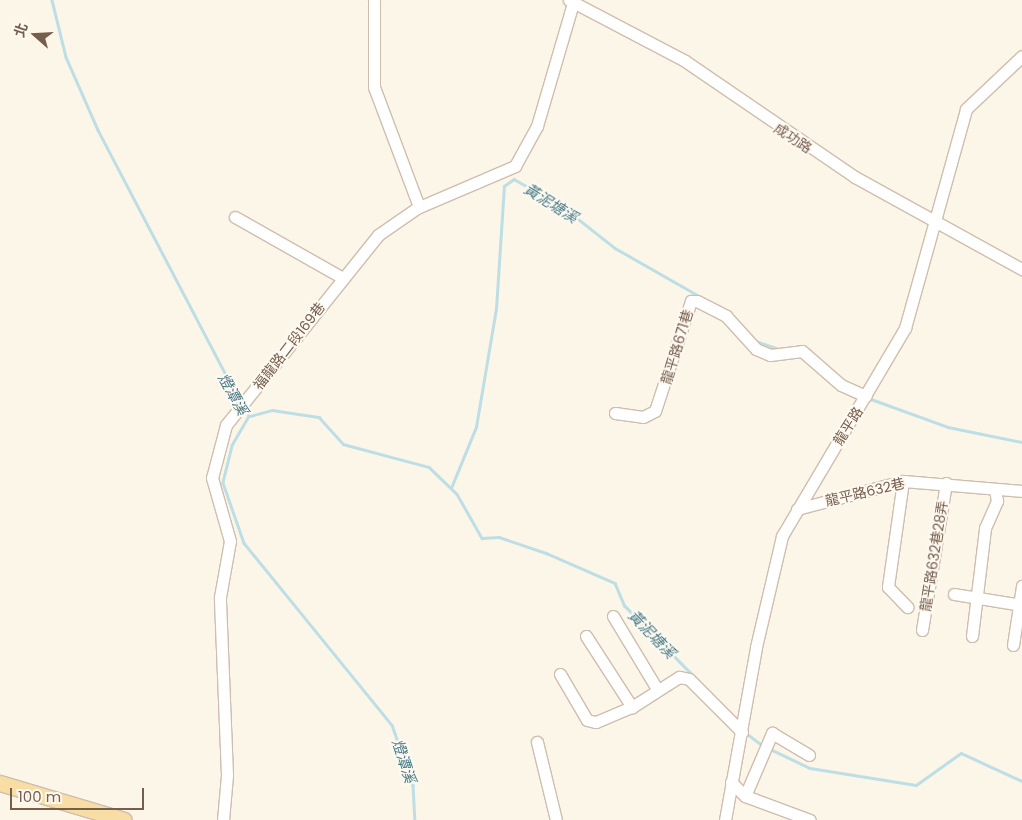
<!DOCTYPE html>
<html>
<head>
<meta charset="utf-8">
<style>
	body { margin:0 }
	#map { position:relative; width:1022px; height:820px; overflow:hidden; background:#fcf6e9; font-family:Poppins,"Noto Sans TC",sans-serif }
	div>[style] { position:absolute }
	.stream>* { height:2.5px; margin:-1.25px; padding:0 1.25px; transform-origin:1.25px; border-radius:1.25px; background:#bedee5 }
	.roads { filter:drop-shadow(1px 0 #cebeaf) drop-shadow(-1px 0 #cebeaf) drop-shadow(0 1px #cebeaf) drop-shadow(0 -1px #cebeaf) }
	.minor>* { height:11px; margin:-5.5px; padding:0 5.5px; transform-origin:5.5px; border-radius:5.5px; background:#fff }
	.major>* { height:15px; margin:-7.5px; padding:0 7.5px; transform-origin:7.5px; border-radius:7.5px; background:#f8dda5 }
	span { translate:-50% -50%; white-space:nowrap; text-align:center; line-height:1.15; -webkit-text-stroke:4px #fef9f0; paint-order:stroke }
	.street-label { font-size:14px; color:#765e4d }
	.water-label { font-size:15px; color:#477a88; font-style:italic }
	.north { position:absolute; left:10px; top:10px; width:50px; height:50px; -webkit-text-stroke:4px #fef9f0; paint-order:stroke; rotate:289deg; font-size:14px; font-weight:700; line-height:20px; text-align:center; color:#765e4d }
	.north::after { content:''; display:block; margin:auto; width:18px; height:22px; background:#765e4d; clip-path:polygon(50% 0,100% 100%,50% 72%,0 100%) }
	.scale { position:absolute; left:10px; top:788px; width:134px; height:22px; box-sizing:border-box; border:2px solid #765e4d; border-top:0; padding-left:6px; font-size:15px; line-height:18px; white-space:nowrap; color:#765e4d; -webkit-text-stroke:4px #fef9f0; paint-order:stroke }
</style>
</head>
<body>
<div id="map">
	<div class="stream">
		<i style="left:52px;top:0;width:59px;rotate:76.2deg"></i>
		<i style="left:66px;top:57px;width:80px;rotate:66.3deg"></i>
		<i style="left:98px;top:130px;width:307px;rotate:62.4deg"></i>
		<i style="left:753px;top:340px;width:28px;rotate:19deg"></i>
		<i style="left:843px;top:391px;width:13px;rotate:27deg"></i>
		<i style="left:871px;top:399px;width:82px;rotate:20deg"></i>
		<i style="left:948px;top:427px;width:76px;rotate:11.5deg"></i>
		<i style="left:244px;top:408px;width:9px;rotate:58deg"></i>
		<i style="left:249px;top:416px;width:34px;rotate:120deg"></i>
		<i style="left:232px;top:446px;width:38px;rotate:104deg"></i>
		<i style="left:223px;top:483px;width:64px;rotate:70.7deg"></i>
		<i style="left:244px;top:543px;width:235px;rotate:50.9deg"></i>
		<i style="left:392px;top:725px;width:64px;rotate:70.7deg"></i>
		<i style="left:413px;top:785px;width:35px;rotate:87deg"></i>
		<i style="left:250px;top:416px;width:23px;rotate:-15deg"></i>
		<i style="left:272px;top:410px;width:48px;rotate:8.5deg"></i>
		<i style="left:319px;top:417px;width:36px;rotate:48deg"></i>
		<i style="left:343px;top:444px;width:89px;rotate:15deg"></i>
		<i style="left:429px;top:467px;width:39px;rotate:44deg"></i>
		<i style="left:457px;top:494px;width:51px;rotate:60.4deg"></i>
		<i style="left:482px;top:538px;width:17px;rotate:-3deg"></i>
		<i style="left:499px;top:537px;width:50px;rotate:18.8deg"></i>
		<i style="left:546px;top:553px;width:75px;rotate:23.5deg"></i>
		<i style="left:615px;top:583px;width:25px;rotate:67deg"></i>
		<i style="left:625px;top:606px;width:148px;rotate:45.5deg"></i>
		<i style="left:451px;top:488px;width:66px;rotate:-67.7deg"></i>
		<i style="left:476px;top:427px;width:120px;rotate:-80.4deg"></i>
		<i style="left:496px;top:309px;width:123px;rotate:-86.3deg"></i>
		<i style="left:504px;top:186px;width:12px;rotate:-35deg"></i>
		<i style="left:514px;top:179px;width:56px;rotate:29.7deg"></i>
		<i style="left:563px;top:207px;width:66px;rotate:38.3deg"></i>
		<i style="left:615px;top:248px;width:97px;rotate:29.7deg"></i>
		<i style="left:746px;top:733px;width:21px;rotate:37deg"></i>
		<i style="left:770px;top:749px;width:44px;rotate:25.4deg"></i>
		<i style="left:810px;top:768px;width:107px;rotate:9.1deg"></i>
		<i style="left:916px;top:785px;width:55px;rotate:-35.4deg"></i>
		<i style="left:961px;top:753px;width:67px;rotate:24.7deg"></i>
	</div>
	<div class="roads">
		<div class="minor">
			<i style="left:374px;top:0;width:87px;rotate:90deg"></i>
			<i style="left:374px;top:87px;width:128px;rotate:69.4deg"></i>
			<i style="left:569px;top:0;width:131px;rotate:27.7deg"></i>
			<i style="left:685px;top:61px;width:206px;rotate:34.3deg"></i>
			<i style="left:855px;top:177px;width:191px;rotate:28.9deg"></i>
			<i style="left:235px;top:217px;width:124px;rotate:29.5deg"></i>
			<i style="left:615px;top:413px;width:28px;rotate:8deg"></i>
			<i style="left:643px;top:417px;width:13px;rotate:-27deg"></i>
			<i style="left:655px;top:411px;width:116px;rotate:-71.9deg"></i>
			<i style="left:691px;top:301px;width:6px"></i>
			<i style="left:697px;top:301px;width:33px;rotate:27deg"></i>
			<i style="left:726px;top:316px;width:45px;rotate:47.7deg"></i>
			<i style="left:756px;top:349px;width:15px;rotate:23deg"></i>
			<i style="left:770px;top:355px;width:32px;rotate:-7deg"></i>
			<i style="left:802px;top:351px;width:52px;rotate:41.1deg"></i>
			<i style="left:841px;top:385px;width:27px;rotate:24deg"></i>
			<i style="left:903px;top:481px;width:107px;rotate:98.1deg"></i>
			<i style="left:888px;top:587px;width:28px;rotate:46deg"></i>
			<i style="left:797px;top:509px;width:110px;rotate:-14.8deg"></i>
			<i style="left:903px;top:481px;width:119px;rotate:4.8deg"></i>
			<i style="left:954px;top:594px;width:69px;rotate:9.2deg"></i>
			<i style="left:613px;top:616px;width:85px;rotate:58.9deg"></i>
			<i style="left:922px;top:630px;width:149px;rotate:-80.7deg"></i>
			<i style="left:586px;top:636px;width:85px;rotate:57.1deg"></i>
			<i style="left:972px;top:636px;width:109px;rotate:-83.1deg"></i>
			<i style="left:985px;top:528px;width:30px;rotate:-66deg"></i>
			<i style="left:997px;top:501px;width:11px;rotate:-100deg"></i>
			<i style="left:1013px;top:645px;width:60px;rotate:-81.3deg"></i>
			<i style="left:560px;top:674px;width:53px;rotate:59.6deg"></i>
			<i style="left:587px;top:720px;width:9px;rotate:13deg"></i>
			<i style="left:596px;top:722px;width:39px;rotate:-23deg"></i>
			<i style="left:632px;top:707px;width:56px;rotate:-32.6deg"></i>
			<i style="left:679px;top:677px;width:10px;rotate:11deg"></i>
			<i style="left:689px;top:679px;width:75px;rotate:45deg"></i>
			<i style="left:537px;top:742px;width:80px;rotate:76.3deg"></i>
			<i style="left:731px;top:782px;width:20px;rotate:45deg"></i>
			<i style="left:745px;top:796px;width:69px;rotate:20.3deg"></i>
			<i style="left:745px;top:796px;width:69px;rotate:-66.8deg"></i>
			<i style="left:772px;top:733px;width:43px;rotate:30.7deg"></i>
			<i style="left:223px;top:820px;width:45px;rotate:-84.9deg"></i>
			<i style="left:227px;top:775px;width:178px;rotate:-92.3deg"></i>
			<i style="left:220px;top:597px;width:57px;rotate:-79.9deg"></i>
			<i style="left:230px;top:541px;width:66px;rotate:-105.9deg"></i>
			<i style="left:212px;top:478px;width:55px;rotate:-75.2deg"></i>
			<i style="left:226px;top:425px;width:243px;rotate:-51.3deg"></i>
			<i style="left:378px;top:235px;width:47px;rotate:-34.7deg"></i>
			<i style="left:417px;top:208px;width:107px;rotate:-23.2deg"></i>
			<i style="left:515px;top:166px;width:46px;rotate:-61.2deg"></i>
			<i style="left:537px;top:126px;width:128px;rotate:-73.7deg"></i>
			<i style="left:725px;top:820px;width:176px;rotate:-79.8deg"></i>
			<i style="left:756px;top:647px;width:114px;rotate:-76.8deg"></i>
			<i style="left:782px;top:536px;width:242px;rotate:-59.4deg"></i>
			<i style="left:905px;top:328px;width:227px;rotate:-74.4deg"></i>
			<i style="left:966px;top:109px;width:77px;rotate:-43.4deg"></i>
		</div>
		<div class="major">
			<i style="left:0;top:783px;width:129px;rotate:16.6deg"></i>
		</div>
	</div>
	<div class="street-label">
		<span style="left:793px;top:138px;rotate:33deg">成功路</span>
		<span style="left:289px;top:346px;rotate:-52deg">福龍路二段169巷</span>
		<span style="left:677px;top:347px;rotate:-73deg">龍平路671巷</span>
		<span style="left:848px;top:426px;rotate:-58deg">龍平路</span>
		<span style="left:865px;top:492px;rotate:-13deg">龍平路632巷</span>
		<span style="left:934px;top:556px;rotate:-81deg">龍平路632巷28弄</span>
	</div>
	<div class="water-label">
		<span style="left:551px;top:203px;rotate:32deg">黃泥塘溪</span>
		<span style="left:233px;top:394px;rotate:61deg">燈潭溪</span>
		<span style="left:652px;top:634px;rotate:46deg">黃泥塘溪</span>
		<span style="left:404px;top:761px;rotate:72deg">燈潭溪</span>
	</div>
	<div class="north">北</div>
	<div class="scale">100 m</div>
</div>
</body>
</html>
